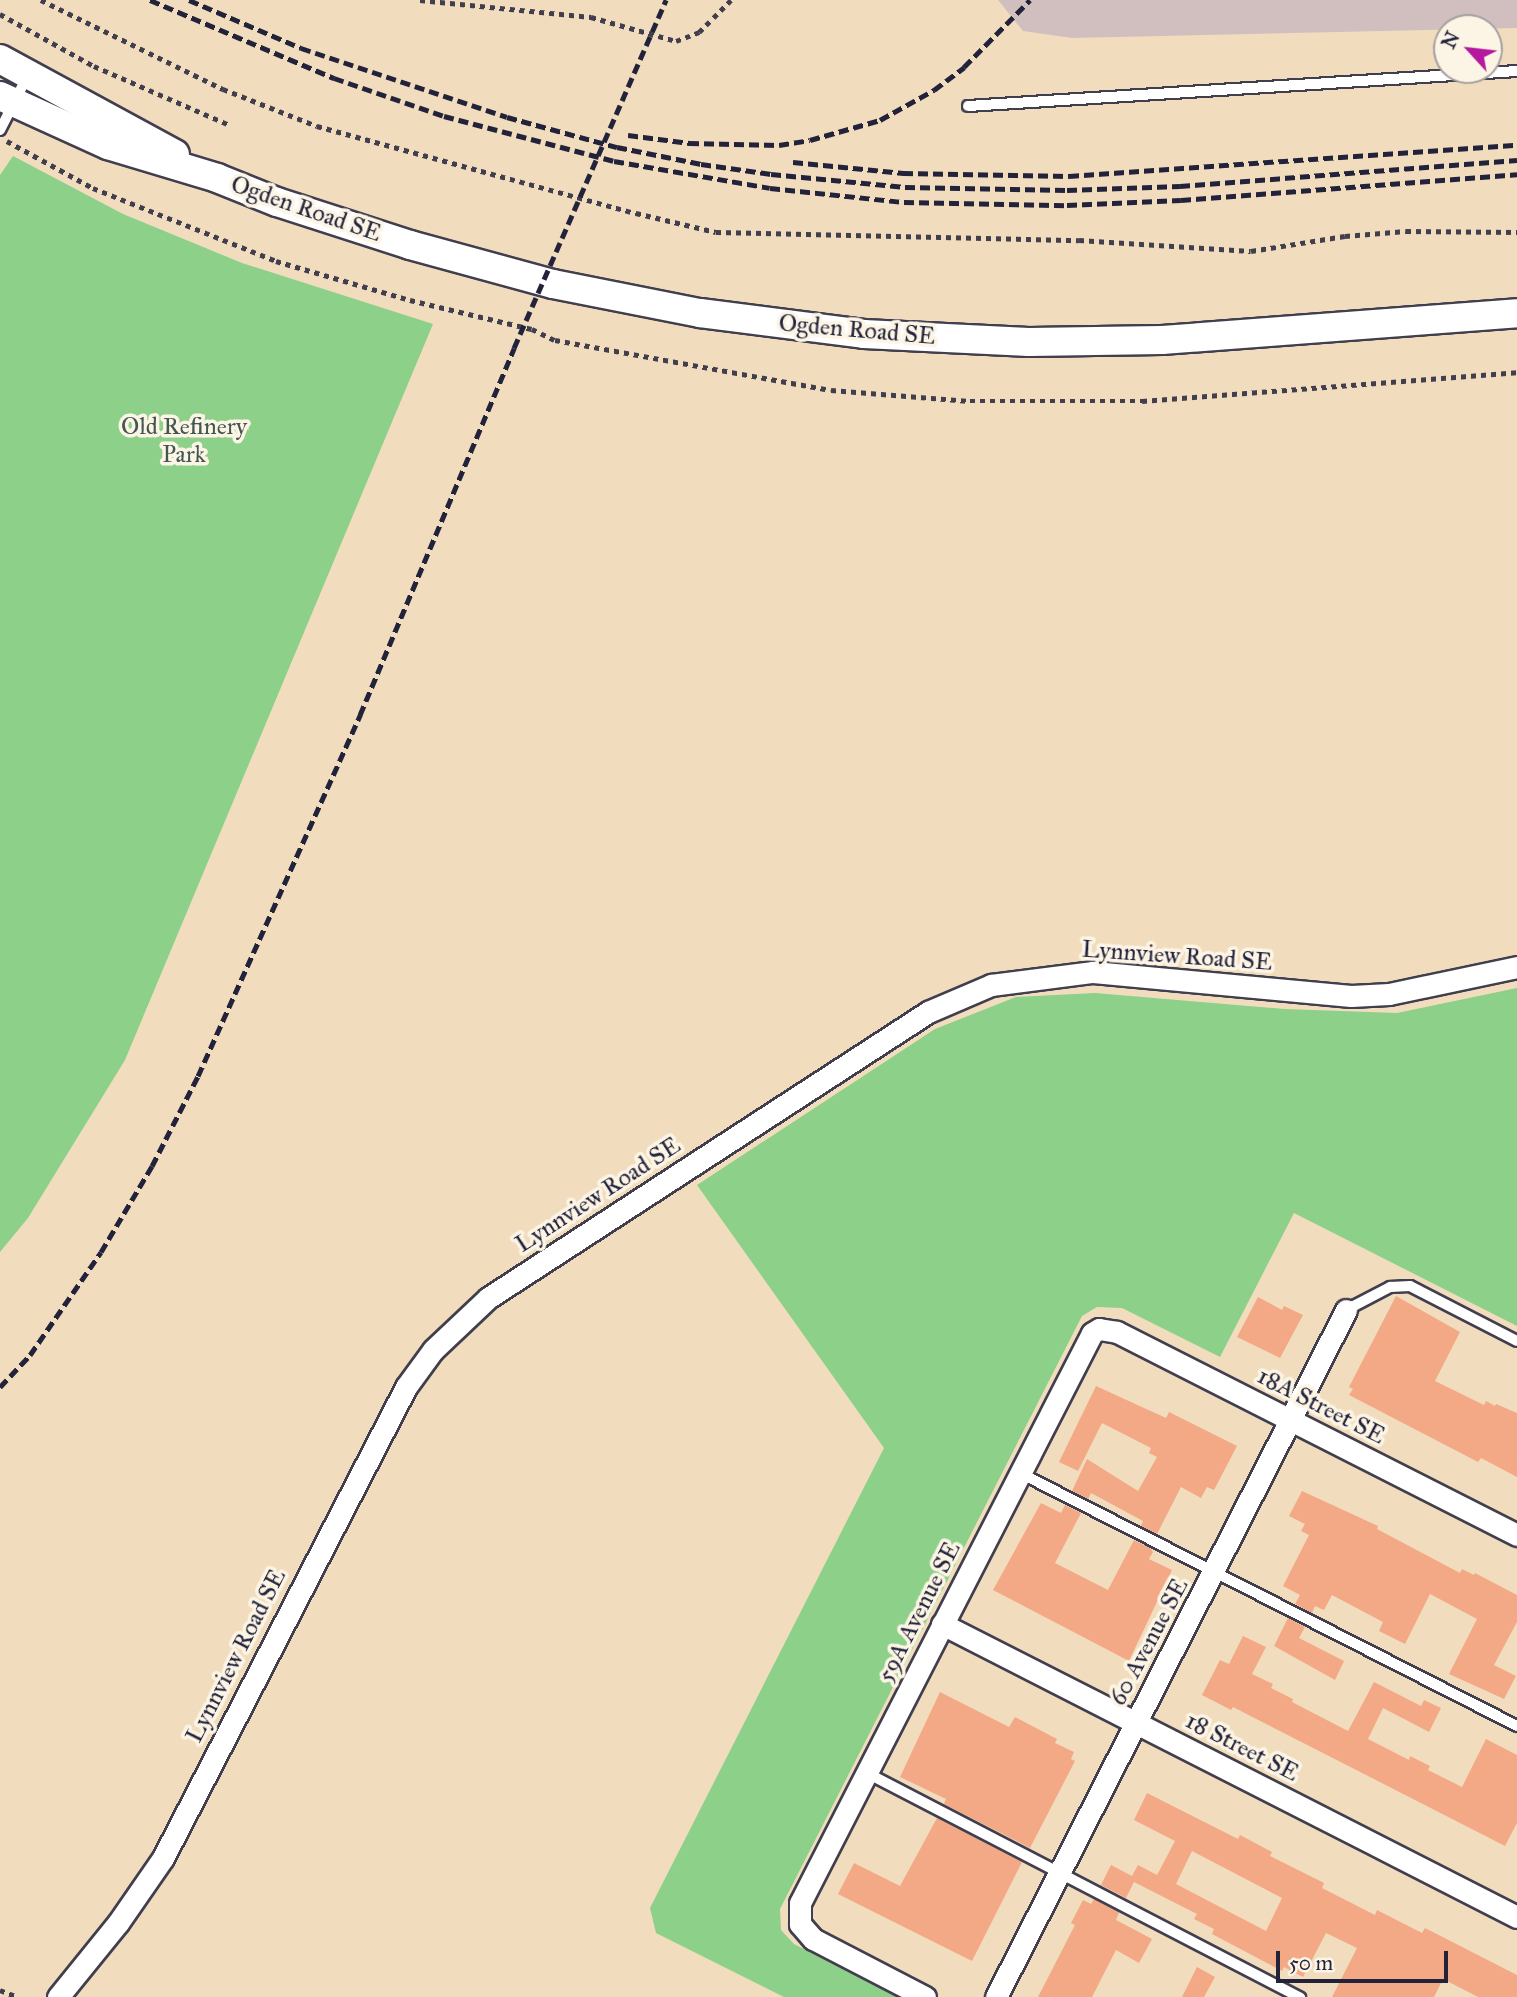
<!DOCTYPE html>
<html>
<head>
<meta charset="utf-8">
<style>
	body { margin:0 }
	#map { position:relative; width:1517px; height:1997px; overflow:hidden; background:#f1ddbd; font-family:"IM FELL Great Primer",serif }
	div>[style] { position:absolute }
	.industrial>* { inset:0; background:#d1bfbf }
	.green>* { inset:0; background:#8cd089 }
	.building>* { inset:0; background:#f3a985 }
	.path>* { height:4.5px; margin-top:-2.25px; transform-origin:0; background:repeating-linear-gradient(90deg,#413e4e 0 5px,transparent 0 10px) }
	.roads { filter:drop-shadow(2px 0 #413e4e) drop-shadow(-2px 0 #413e4e) drop-shadow(0 2px #413e4e) drop-shadow(0 -2px #413e4e) }
	.service>* { height:10px; margin:-5px; padding:0 5px; transform-origin:5px; border-radius:5px; background:#fff }
	.minor>* { height:21px; margin:-10.5px; padding:0 10.5px; transform-origin:10.5px; border-radius:10.5px; background:#fff }
	.tertiary>* { height:28px; margin:-14px; padding:0 14px; transform-origin:14px; border-radius:14px; background:#fff }
	.rail>* { height:5px; margin-top:-2.5px; transform-origin:0; background:repeating-linear-gradient(90deg,#22223b 0 10px,transparent 0 15px) }
	span { translate:-50% -50%; white-space:nowrap; text-align:center; line-height:1.15; -webkit-text-stroke:7px #fcf5e5; paint-order:stroke }
	.street-label { font-size:24px; color:#22223b }
	.park-label { font-size:24px; color:#425652 }
	.north { position:absolute; left:1433px; top:14px; width:70px; height:70px; box-sizing:border-box; background:#fcf5e5; border:2px solid #a5a1a1; border-radius:50%; rotate:297deg; font-size:19px; font-weight:700; line-height:28px; text-align:center; color:#22223b }
	.north::after { content:''; display:block; margin:auto; width:24px; height:32px; background:#b5179e; clip-path:polygon(50% 0,100% 100%,50% 72%,0 100%) }
	.scale { position:absolute; left:1276px; top:1951px; width:172px; height:32px; box-sizing:border-box; border:4px solid #22223b; border-top:0; padding-left:9px; font-size:21px; line-height:24px; white-space:nowrap; color:#22223b; -webkit-text-stroke:5px #fcf5e5; paint-order:stroke }
</style>
</head>
<body>
<div id="map">
	<div class="industrial">
		<i style="clip-path:polygon(998px 0,1517px 0,1517px 28px,1072px 38px,1023px 31px)"></i>
	</div>
	<div class="green">
		<i style="clip-path:polygon(13px 156px,123px 214px,242px 263px,433px 324px,125px 1060px,28px 1218px,0 1252px,0 175px)"></i>
		<i style="clip-path:polygon(1517px 988px,1517px 1326px,1294px 1213px,1220px 1357px,1122px 1308px,1097px 1307px,1082px 1316px,780px 1909px,781px 1930px,794px 1944px,897px 1997px,784px 1997px,656px 1933px,650px 1908px,884px 1448px,697px 1185px,935px 1029px,1016px 997px,1095px 993px,1285px 1009px,1397px 1013px)"></i>
	</div>
	<div class="building">
		<i style="clip-path:polygon(1396px 1296px,1460px 1332px,1435px 1381px,1484px 1405px,1486px 1401px,1495px 1406px,1496px 1404px,1517px 1413px,1517px 1477px,1481px 1458px,1478px 1462px,1349px 1395px,1353px 1389px,1349px 1387px)"></i>
		<i style="clip-path:polygon(1258px 1297px,1282px 1310px,1284px 1306px,1303px 1315px,1280px 1358px,1237px 1337px)"></i>
		<i style="clip-path:polygon(1096px 1386px,1166px 1418px,1169px 1412px,1237px 1446px,1214px 1490px,1207px 1487px,1201px 1498px,1181px 1487px,1157px 1534px,1141px 1526px,1143px 1521px,1091px 1493px,1088px 1499px,1072px 1491px,1087px 1459px,1138px 1491px,1157px 1457px,1149px 1453px,1151px 1448px,1102px 1423px,1078px 1471px,1059px 1462px)"></i>
		<i style="clip-path:polygon(1302px 1491px,1378px 1526px,1377px 1529px,1460px 1573px,1462px 1569px,1474px 1575px,1475px 1573px,1517px 1595px,1517px 1622px,1494px 1665px,1516px 1676px,1504px 1699px,1449px 1674px,1477px 1619px,1430px 1594px,1405px 1644px,1379px 1631px,1383px 1622px,1332px 1595px,1324px 1610px,1315px 1606px,1312px 1613px,1295px 1604px,1300px 1595px,1283px 1586px,1309px 1535px,1301px 1531px,1305px 1524px,1289px 1516px)"></i>
		<i style="clip-path:polygon(1041px 1503px,1061px 1513px,1065px 1505px,1081px 1513px,1055px 1563px,1108px 1590px,1134px 1540px,1150px 1548px,1153px 1552px,1149px 1559px,1172px 1570px,1129px 1661px,993px 1590px)"></i>
		<i style="clip-path:polygon(1288px 1618px,1305px 1627px,1299px 1638px,1344px 1661px,1335px 1680px,1274px 1646px)"></i>
		<i style="clip-path:polygon(1243px 1636px,1266px 1647px,1252px 1674px,1273px 1684px,1271px 1688px,1293px 1699px,1292px 1702px,1348px 1731px,1374px 1682px,1421px 1706px,1424px 1700px,1441px 1708px,1429px 1732px,1383px 1708px,1368px 1739px,1409px 1760px,1410px 1756px,1430px 1766px,1428px 1770px,1462px 1787px,1486px 1739px,1517px 1755px,1517px 1823px,1505px 1846px,1233px 1707px,1231px 1710px,1202px 1695px,1220px 1660px,1229px 1664px)"></i>
		<i style="clip-path:polygon(940px 1692px,1009px 1727px,1015px 1717px,1057px 1739px,1055px 1743px,1074px 1752px,1071px 1759px,1075px 1761px,1030px 1848px,944px 1804px,946px 1799px,900px 1777px)"></i>
		<i style="clip-path:polygon(evenodd,1147px 1793px,1238px 1839px,1240px 1835px,1272px 1852px,1270px 1856px,1324px 1883px,1322px 1888px,1375px 1915px,1377px 1910px,1422px 1933px,1425px 1928px,1517px 1975px,1517px 1997px,1478px 1997px,1443px 1979px,1434px 1997px,1332px 1997px,1357px 1948px,1326px 1933px,1303px 1977px,1284px 1967px,1282px 1971px,1212px 1934px,1214px 1929px,1194px 1919px,1197px 1914px,1134px 1882px,1126px 1898px,1101px 1885px,1111px 1865px,1132px 1876px,1138px 1865px,1157px 1875px,1175px 1841px,1134px 1820px,1147px 1793px,1192px 1851px,1282px 1898px,1266px 1931px,1176px 1884px,1192px 1851px)"></i>
		<i style="clip-path:polygon(937px 1818px,1022px 1862px,972px 1961px,838px 1894px,854px 1863px,900px 1886px)"></i>
		<i style="clip-path:polygon(1094px 1899px,1119px 1912px,1116px 1920px,1152px 1939px,1139px 1963px,1116px 1950px,1092px 1997px,1038px 1997px,1075px 1925px,1071px 1923px,1083px 1900px,1091px 1904px)"></i>
		<i style="clip-path:polygon(1197px 1967px,1215px 1977px,1204px 1997px,1182px 1997px)"></i>
	</div>
	<div class="path">
		<i style="left:41px;top:0;width:203px;rotate:26.1deg"></i>
		<i style="left:223px;top:89px;width:101px;rotate:21.5deg"></i>
		<i style="left:317px;top:126px;width:331px;rotate:15.3deg"></i>
		<i style="left:636px;top:213px;width:82px;rotate:13.4deg"></i>
		<i style="left:716px;top:232px;width:363px;rotate:1.3deg"></i>
		<i style="left:1079px;top:240px;width:172px;rotate:3.7deg"></i>
		<i style="left:1251px;top:251px;width:95px;rotate:-9.1deg"></i>
		<i style="left:1345px;top:236px;width:61px;rotate:-4.7deg"></i>
		<i style="left:1406px;top:231px;width:111px;rotate:0.5deg"></i>
		<i style="left:420px;top:0;width:172px;rotate:5.7deg"></i>
		<i style="left:591px;top:17px;width:88px;rotate:15.8deg"></i>
		<i style="left:676px;top:41px;width:25px;rotate:-21deg"></i>
		<i style="left:699px;top:32px;width:45px;rotate:-45deg"></i>
		<i style="left:0;top:14px;width:107px;rotate:29deg"></i>
		<i style="left:94px;top:66px;width:148px;rotate:23.5deg"></i>
		<i style="left:7px;top:141px;width:98px;rotate:28.7deg"></i>
		<i style="left:93px;top:188px;width:197px;rotate:21.7deg"></i>
		<i style="left:276px;top:261px;width:140px;rotate:16.2deg"></i>
		<i style="left:410px;top:300px;width:125px;rotate:13.4deg"></i>
		<i style="left:532px;top:329px;width:25px;rotate:26deg"></i>
		<i style="left:555px;top:340px;width:280px;rotate:10.3deg"></i>
		<i style="left:831px;top:390px;width:139px;rotate:4.5deg"></i>
		<i style="left:970px;top:401px;width:172px"></i>
		<i style="left:1142px;top:401px;width:376px;rotate:-4.4deg"></i>
		<i style="left:0;top:1990px;width:19px;rotate:21deg"></i>
	</div>
	<div class="roads">
		<div class="service">
			<i style="left:968px;top:106px;width:550px;rotate:-3.65deg"></i>
			<i style="left:0;top:130px;width:62px;rotate:-63deg"></i>
			<i style="left:1346px;top:1310px;width:50px;rotate:-27.6deg"></i>
			<i style="left:1390px;top:1287px;width:20px;rotate:-3deg"></i>
			<i style="left:1410px;top:1286px;width:120px;rotate:27.2deg"></i>
			<i style="left:1020px;top:1473px;width:558px;rotate:26.98deg"></i>
			<i style="left:867px;top:1773px;width:488px;rotate:27.4deg"></i>
		</div>
		<div class="minor">
			<i style="left:942px;top:1624px;width:645px;rotate:27deg"></i>
			<i style="left:58px;top:1997px;width:95px;rotate:-51deg"></i>
			<i style="left:118px;top:1923px;width:79px;rotate:-55.3deg"></i>
			<i style="left:163px;top:1858px;width:530px;rotate:-62.71deg"></i>
			<i style="left:406px;top:1387px;width:46px;rotate:-53.9deg"></i>
			<i style="left:433px;top:1350px;width:76px;rotate:-43.4deg"></i>
			<i style="left:488px;top:1298px;width:525px;rotate:-33.02deg"></i>
			<i style="left:928px;top:1012px;width:69px;rotate:-23.2deg"></i>
			<i style="left:991px;top:985px;width:103px;rotate:-7.3deg"></i>
			<i style="left:1093px;top:972px;width:259px;rotate:5.3deg"></i>
			<i style="left:1351px;top:996px;width:38px;rotate:-3deg"></i>
			<i style="left:1389px;top:994px;width:131px;rotate:-11.9deg"></i>
			<i style="left:925px;top:1997px;width:126px;rotate:-152.6deg"></i>
			<i style="left:813px;top:1939px;width:20px;rotate:-131deg"></i>
			<i style="left:800px;top:1924px;width:21px;rotate:-90deg"></i>
			<i style="left:800px;top:1903px;width:640px;rotate:-62.87deg"></i>
			<i style="left:1092px;top:1333px;width:8px;rotate:-30deg"></i>
			<i style="left:1099px;top:1329px;width:18px;rotate:9deg"></i>
			<i style="left:1117px;top:1332px;width:449px;rotate:26.9deg"></i>
			<i style="left:996px;top:1997px;width:771px;rotate:-63deg"></i>
		</div>
		<div class="tertiary">
			<i style="left:0;top:59px;width:199px;rotate:28.5deg"></i>
			<i style="left:0;top:96px;width:119px;rotate:24.4deg"></i>
			<i style="left:108px;top:145px;width:114px;rotate:16.8deg"></i>
			<i style="left:217px;top:178px;width:65px;rotate:21.8deg"></i>
			<i style="left:277px;top:202px;width:140px;rotate:17.9deg"></i>
			<i style="left:410px;top:245px;width:148px;rotate:15.3deg"></i>
			<i style="left:553px;top:284px;width:150px;rotate:11.2deg"></i>
			<i style="left:700px;top:313px;width:165px;rotate:7.3deg"></i>
			<i style="left:864px;top:334px;width:165px;rotate:2.8deg"></i>
			<i style="left:1029px;top:342px;width:133px;rotate:-0.9deg"></i>
			<i style="left:1162px;top:340px;width:356px;rotate:-4.3deg"></i>
		</div>
	</div>
	<div class="rail">
		<i style="left:150px;top:0;width:200px;rotate:23deg"></i>
		<i style="left:334px;top:78px;width:116px;rotate:19.1deg"></i>
		<i style="left:444px;top:116px;width:176px;rotate:14.8deg"></i>
		<i style="left:614px;top:161px;width:158px;rotate:9.8deg"></i>
		<i style="left:770px;top:188px;width:135px;rotate:6deg"></i>
		<i style="left:904px;top:202px;width:163px;rotate:1.1deg"></i>
		<i style="left:1067px;top:205px;width:114px;rotate:-2.5deg"></i>
		<i style="left:1181px;top:200px;width:337px;rotate:-4.4deg"></i>
		<i style="left:189px;top:0;width:122px;rotate:23.2deg"></i>
		<i style="left:301px;top:48px;width:217px;rotate:18.5deg"></i>
		<i style="left:507px;top:117px;width:114px;rotate:15.3deg"></i>
		<i style="left:617px;top:147px;width:86px;rotate:11.4deg"></i>
		<i style="left:701px;top:164px;width:71px;rotate:8.1deg"></i>
		<i style="left:771px;top:174px;width:135px;rotate:5.5deg"></i>
		<i style="left:905px;top:187px;width:162px;rotate:1.1deg"></i>
		<i style="left:1067px;top:190px;width:113px;rotate:-2deg"></i>
		<i style="left:1180px;top:186px;width:338px;rotate:-4.4deg"></i>
		<i style="left:628px;top:135px;width:62px;rotate:7.5deg"></i>
		<i style="left:689px;top:143px;width:90px;rotate:1.3deg"></i>
		<i style="left:779px;top:145px;width:31px;rotate:-9deg"></i>
		<i style="left:810px;top:140px;width:73px;rotate:-15.9deg"></i>
		<i style="left:880px;top:120px;width:62px;rotate:-29.1deg"></i>
		<i style="left:934px;top:90px;width:38px;rotate:-37deg"></i>
		<i style="left:964px;top:67px;width:94px;rotate:-45.4deg"></i>
		<i style="left:793px;top:162px;width:111px;rotate:5.7deg"></i>
		<i style="left:903px;top:173px;width:166px;rotate:1deg"></i>
		<i style="left:1069px;top:176px;width:449px;rotate:-4deg"></i>
		<i style="left:0;top:1387px;width:44px;rotate:-46.8deg"></i>
		<i style="left:30px;top:1355px;width:125px;rotate:-55.4deg"></i>
		<i style="left:101px;top:1252px;width:100px;rotate:-59.3deg"></i>
		<i style="left:152px;top:1166px;width:101px;rotate:-62.9deg"></i>
		<i style="left:198px;top:1076px;width:396px;rotate:-65.8deg"></i>
		<i style="left:360px;top:715px;width:398px;rotate:-67.2deg"></i>
		<i style="left:514px;top:348px;width:380px;rotate:-66.4deg"></i>
	</div>
	<div class="street-label">
		<span style="left:306px;top:209px;rotate:19deg">Ogden Road SE</span>
		<span style="left:857px;top:330px;rotate:5deg">Ogden Road SE</span>
		<span style="left:1177px;top:956px;rotate:4deg">Lynnview Road SE</span>
		<span style="left:598px;top:1195px;rotate:-33deg">Lynnview Road SE</span>
		<span style="left:1321px;top:1406px;rotate:27deg">18A Street SE</span>
		<span style="left:919px;top:1612px;rotate:-63deg">59A Avenue SE</span>
		<span style="left:1149px;top:1642px;rotate:-62deg">60 Avenue SE</span>
		<span style="left:236px;top:1656px;rotate:-63deg">Lynnview Road SE</span>
		<span style="left:1242px;top:1747px;rotate:27deg">18 Street SE</span>
	</div>
	<div class="park-label">
		<span style="left:184px;top:441px">Old Refinery<br>Park</span>
	</div>
	<div class="north">N</div>
	<div class="scale">50 m</div>
</div>
</body>
</html>
